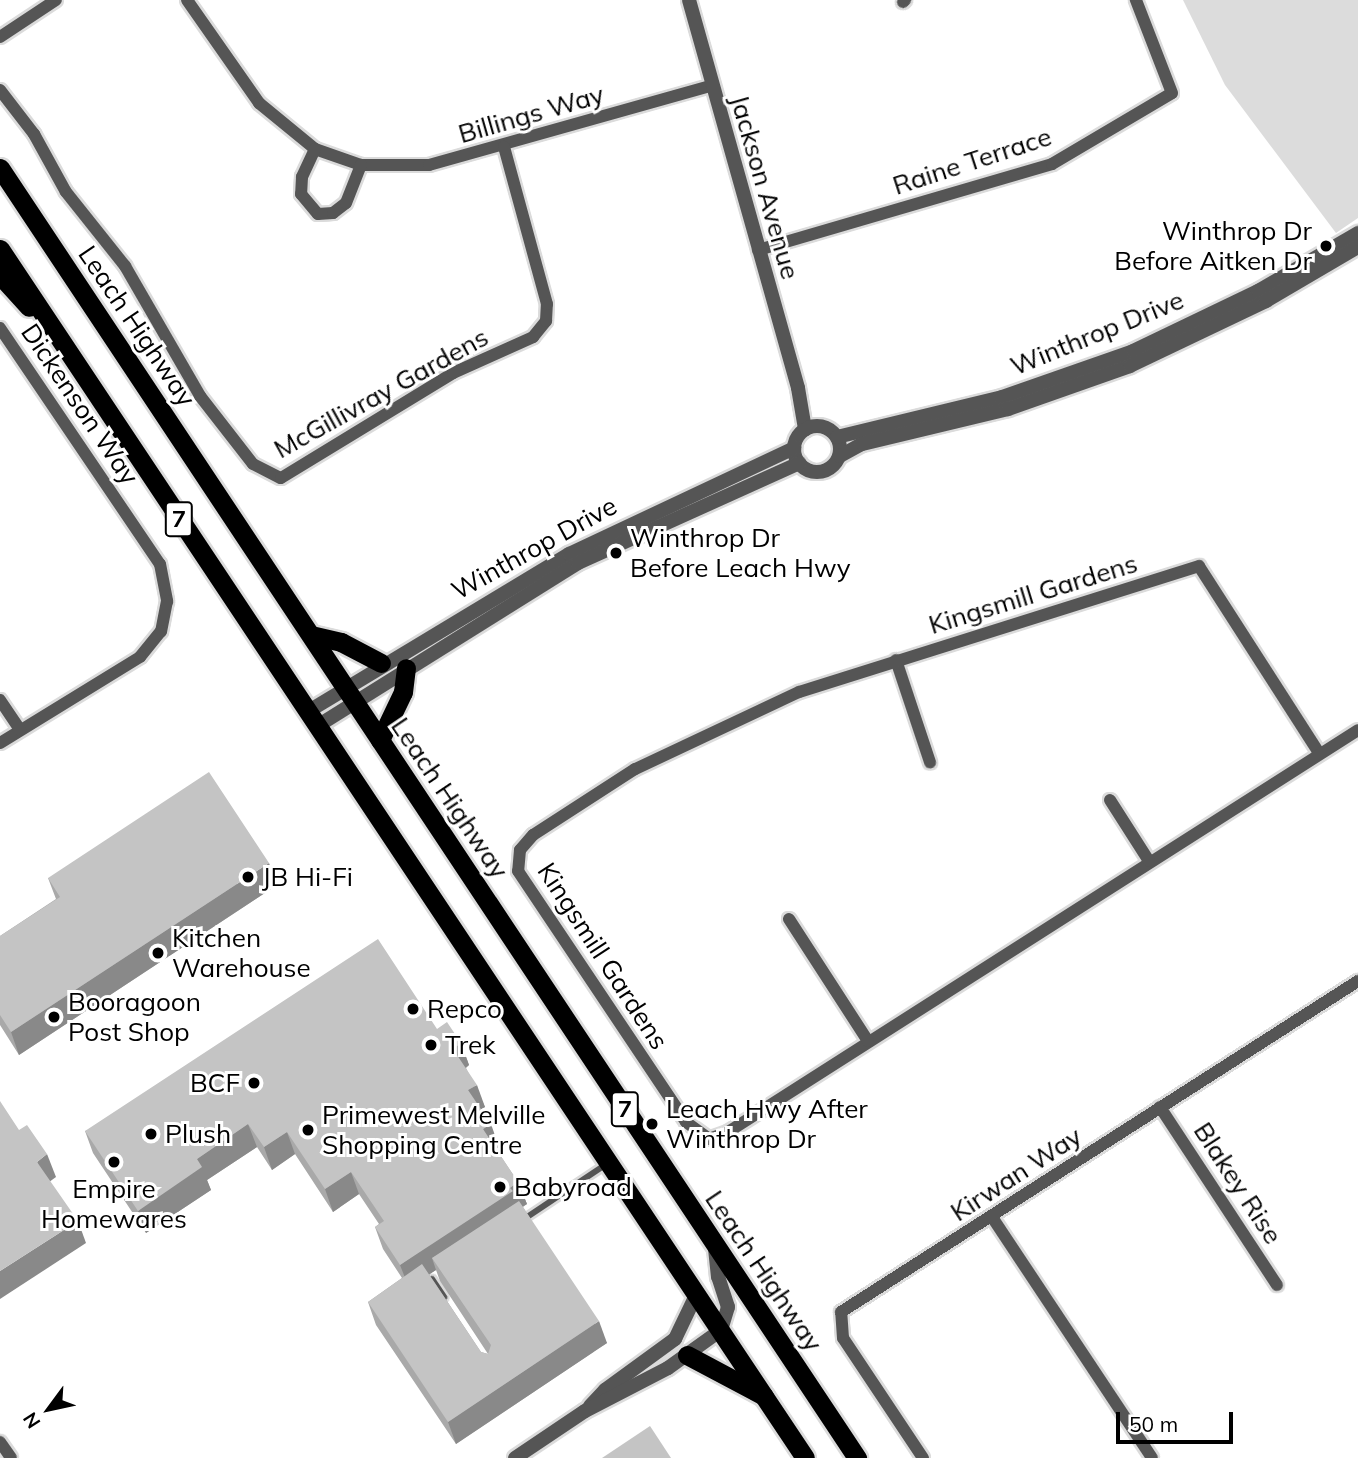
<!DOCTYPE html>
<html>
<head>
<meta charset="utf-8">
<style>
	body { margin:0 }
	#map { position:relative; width:1358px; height:1458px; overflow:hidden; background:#fff; font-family:Mulish,sans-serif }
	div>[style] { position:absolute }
	.green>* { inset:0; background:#dcdcdc }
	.roads { filter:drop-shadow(2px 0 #dbdbdb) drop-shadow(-2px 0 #dbdbdb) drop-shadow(0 2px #dbdbdb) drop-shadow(0 -2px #dbdbdb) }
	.service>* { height:6px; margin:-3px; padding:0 3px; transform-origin:3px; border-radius:3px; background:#555 }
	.minor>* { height:12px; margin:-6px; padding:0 6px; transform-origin:6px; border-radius:6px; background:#555 }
	.tertiary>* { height:14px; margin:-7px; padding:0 7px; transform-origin:7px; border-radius:7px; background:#555 }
	.tertiary>.ring { margin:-7px; padding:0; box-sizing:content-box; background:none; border:14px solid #555; border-radius:50% }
	.trunk>* { height:19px; margin:-9.5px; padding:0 9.5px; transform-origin:9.5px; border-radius:9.5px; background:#000 }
	.wall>* { inset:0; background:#a9a9a9 }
	.shaded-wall>* { inset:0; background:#898989 }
	.building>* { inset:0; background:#c4c4c4 }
	.dots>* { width:19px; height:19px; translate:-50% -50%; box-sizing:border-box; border:4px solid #fff; border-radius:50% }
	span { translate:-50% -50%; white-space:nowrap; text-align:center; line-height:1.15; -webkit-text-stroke:6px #fff; paint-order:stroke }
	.shield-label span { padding:2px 5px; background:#fff; border:2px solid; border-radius:5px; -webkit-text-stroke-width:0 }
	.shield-label { font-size:24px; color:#000; font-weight:700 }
	.street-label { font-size:26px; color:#000 }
	.poi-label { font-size:26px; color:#000 }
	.right { translate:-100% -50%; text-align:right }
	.left { translate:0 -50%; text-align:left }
	.north { position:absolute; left:14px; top:1374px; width:70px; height:70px; -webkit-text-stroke:5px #fff; paint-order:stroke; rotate:237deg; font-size:19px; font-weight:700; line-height:28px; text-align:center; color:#000 }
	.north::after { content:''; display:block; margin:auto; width:24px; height:32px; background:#000; clip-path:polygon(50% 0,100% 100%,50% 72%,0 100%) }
	.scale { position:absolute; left:1116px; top:1412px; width:117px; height:32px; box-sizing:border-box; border:4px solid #000; border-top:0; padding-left:9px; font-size:21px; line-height:24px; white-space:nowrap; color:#000; -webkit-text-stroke:5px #fff; paint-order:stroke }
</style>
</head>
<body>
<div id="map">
	<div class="green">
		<i style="clip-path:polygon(1183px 0,1358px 0,1358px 218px,1336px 233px,1225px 85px)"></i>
	</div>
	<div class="roads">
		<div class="service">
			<i style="left:524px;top:1219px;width:97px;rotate:-33.7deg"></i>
			<i style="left:432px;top:1279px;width:22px;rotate:56deg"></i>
		</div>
		<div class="minor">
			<i style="left:187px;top:0;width:126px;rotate:55deg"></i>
			<i style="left:259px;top:103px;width:72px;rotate:39.4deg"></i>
			<i style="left:315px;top:149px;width:49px;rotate:19.2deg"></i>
			<i style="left:361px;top:165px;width:68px"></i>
			<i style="left:429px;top:165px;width:292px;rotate:-15.7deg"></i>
			<i style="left:903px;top:2px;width:3px;rotate:-45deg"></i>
			<i style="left:0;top:37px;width:67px;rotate:-33.5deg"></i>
			<i style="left:0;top:90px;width:56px;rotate:52.3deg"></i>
			<i style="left:34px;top:134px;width:66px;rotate:61.1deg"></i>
			<i style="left:66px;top:192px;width:95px;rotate:51.4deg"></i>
			<i style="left:125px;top:266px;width:150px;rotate:60deg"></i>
			<i style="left:200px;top:396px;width:86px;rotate:52.1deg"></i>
			<i style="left:253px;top:464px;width:31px;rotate:27deg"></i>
			<i style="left:281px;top:478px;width:202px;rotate:-31.4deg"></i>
			<i style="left:453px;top:373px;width:88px;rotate:-24.2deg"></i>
			<i style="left:533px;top:337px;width:21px;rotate:-51deg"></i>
			<i style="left:546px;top:321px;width:17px;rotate:-87deg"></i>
			<i style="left:547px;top:304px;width:163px;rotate:-105.3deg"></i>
			<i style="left:315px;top:149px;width:31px;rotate:115deg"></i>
			<i style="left:302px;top:177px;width:17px;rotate:93deg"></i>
			<i style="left:301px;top:194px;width:26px;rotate:50deg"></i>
			<i style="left:318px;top:214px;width:15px;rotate:-4deg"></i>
			<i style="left:333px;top:213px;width:16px;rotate:-38deg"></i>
			<i style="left:346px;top:203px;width:41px;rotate:-68.5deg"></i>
			<i style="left:758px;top:250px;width:306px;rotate:-16.3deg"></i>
			<i style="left:1052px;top:164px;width:139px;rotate:-30.6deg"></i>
			<i style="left:1172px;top:93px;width:100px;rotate:-111.2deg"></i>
			<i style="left:0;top:328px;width:285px;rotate:55.9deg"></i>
			<i style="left:160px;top:564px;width:38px;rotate:79deg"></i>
			<i style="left:167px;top:601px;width:31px;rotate:101deg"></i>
			<i style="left:161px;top:631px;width:33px;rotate:129deg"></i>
			<i style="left:140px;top:657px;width:164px;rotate:148.4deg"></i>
			<i style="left:896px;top:660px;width:108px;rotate:71.6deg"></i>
			<i style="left:0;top:700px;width:36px;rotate:56deg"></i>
			<i style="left:1319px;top:753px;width:222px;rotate:-122.7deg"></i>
			<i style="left:1199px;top:566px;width:419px;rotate:162.5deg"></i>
			<i style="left:799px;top:692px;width:181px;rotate:154.8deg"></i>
			<i style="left:635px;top:769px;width:121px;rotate:147.1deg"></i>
			<i style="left:533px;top:835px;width:20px;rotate:131deg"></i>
			<i style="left:520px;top:850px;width:21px;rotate:95deg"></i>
			<i style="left:518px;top:871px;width:302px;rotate:56.2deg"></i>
			<i style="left:686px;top:1122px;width:29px;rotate:36deg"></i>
			<i style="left:709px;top:1139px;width:20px;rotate:-20deg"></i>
			<i style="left:728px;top:1132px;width:747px;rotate:-32.54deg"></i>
			<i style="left:1110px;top:800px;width:72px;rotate:57.4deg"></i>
			<i style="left:789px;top:919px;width:145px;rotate:57.1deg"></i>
			<i style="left:1160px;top:1107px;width:213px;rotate:56.7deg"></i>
			<i style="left:992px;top:1217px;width:289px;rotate:56.4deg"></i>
			<i style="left:0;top:1442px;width:19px;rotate:55deg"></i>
			<i style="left:923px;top:1458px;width:144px;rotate:-123.7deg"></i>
			<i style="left:843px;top:1338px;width:26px;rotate:-94deg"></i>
			<i style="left:841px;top:1312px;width:614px;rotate:-32.63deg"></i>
		</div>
		<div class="tertiary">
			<i style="left:689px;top:0;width:403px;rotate:74.3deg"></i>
			<i style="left:798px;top:388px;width:42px;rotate:80.3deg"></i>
			<i class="ring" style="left:794px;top:426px;width:32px;height:32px"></i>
			<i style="left:837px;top:437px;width:170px;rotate:-13.6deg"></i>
			<i style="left:1002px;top:397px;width:139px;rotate:-19.3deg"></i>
			<i style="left:1133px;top:351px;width:139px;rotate:-25.6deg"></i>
			<i style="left:1258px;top:291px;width:116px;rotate:-30.1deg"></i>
			<i style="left:840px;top:456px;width:25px;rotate:-29deg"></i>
			<i style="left:862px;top:444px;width:150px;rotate:-13.5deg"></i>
			<i style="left:1008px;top:409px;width:129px;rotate:-19.4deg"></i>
			<i style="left:1130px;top:366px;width:151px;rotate:-25.5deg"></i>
			<i style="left:1266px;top:301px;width:107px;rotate:-30.4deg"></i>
			<i style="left:309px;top:711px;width:304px;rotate:-31.1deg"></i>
			<i style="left:569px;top:554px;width:249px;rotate:-25.2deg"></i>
			<i style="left:319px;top:725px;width:305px;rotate:-32deg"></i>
			<i style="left:578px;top:563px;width:243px;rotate:-24.3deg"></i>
			<i style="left:590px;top:1406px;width:22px;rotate:-47deg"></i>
			<i style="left:605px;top:1390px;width:87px;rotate:-36.1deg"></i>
			<i style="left:675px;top:1339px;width:51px;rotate:-64.4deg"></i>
			<i style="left:515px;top:1458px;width:84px;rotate:-33.9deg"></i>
			<i style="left:585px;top:1411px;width:93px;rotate:-27.4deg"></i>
			<i style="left:668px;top:1368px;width:65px;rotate:-35.6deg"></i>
			<i style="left:721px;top:1330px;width:24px;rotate:-73deg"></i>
			<i style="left:728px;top:1307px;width:32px;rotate:-108deg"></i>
			<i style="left:718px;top:1277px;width:31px;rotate:-96deg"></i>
		</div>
		<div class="trunk">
			<i style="left:0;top:168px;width:1549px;rotate:56.4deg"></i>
			<i style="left:0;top:249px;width:1452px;rotate:56.34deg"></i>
			<i style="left:0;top:275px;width:43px;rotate:47.8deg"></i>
			<i style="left:311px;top:635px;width:31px;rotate:13deg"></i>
			<i style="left:341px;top:642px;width:45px;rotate:27.7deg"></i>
			<i style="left:380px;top:740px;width:53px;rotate:-64.4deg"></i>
			<i style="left:403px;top:692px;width:24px;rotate:-83deg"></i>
			<i style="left:687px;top:1355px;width:87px;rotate:28deg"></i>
		</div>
	</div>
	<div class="wall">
		<i style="clip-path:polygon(48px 878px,277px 885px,19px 1055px,0 1025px,0 936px,56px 899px)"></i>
		<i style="clip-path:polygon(evenodd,437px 1029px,461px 1043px,469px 1065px,466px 1068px,485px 1107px,481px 1109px,499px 1147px,496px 1149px,518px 1182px,527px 1204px,523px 1207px,607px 1343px,456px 1444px,376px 1325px,368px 1302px,402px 1278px,383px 1249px,375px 1227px,379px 1224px,359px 1194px,333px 1212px,295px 1154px,272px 1170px,257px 1147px,207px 1180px,211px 1190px,146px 1233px,93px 1153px,85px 1131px,437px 1029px,436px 1270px,440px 1281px,488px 1354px,481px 1352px,429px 1274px,436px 1270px)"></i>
	</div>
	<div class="shaded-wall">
		<i style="clip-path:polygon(269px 863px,277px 885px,19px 1055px,11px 1032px)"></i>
		<i style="clip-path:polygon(461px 1043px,469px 1065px,461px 1071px,453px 1049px)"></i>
		<i style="clip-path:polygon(477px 1085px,485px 1107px,476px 1112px,468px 1090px)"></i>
		<i style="clip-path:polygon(248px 1124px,257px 1147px,207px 1180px,211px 1190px,146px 1233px,138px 1211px,197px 1159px)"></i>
		<i style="clip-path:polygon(491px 1124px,499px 1147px,491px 1152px,483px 1129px)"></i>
		<i style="clip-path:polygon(287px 1132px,295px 1154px,272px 1170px,264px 1147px)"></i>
		<i style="clip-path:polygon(47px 1154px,56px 1177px,45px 1185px,37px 1162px)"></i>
		<i style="clip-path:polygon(351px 1172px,359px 1194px,333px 1212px,325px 1189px)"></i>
		<i style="clip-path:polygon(518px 1182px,527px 1204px,432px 1258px,436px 1270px,409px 1288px,400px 1265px)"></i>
		<i style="clip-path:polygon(78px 1221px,86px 1243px,0 1299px,0 1271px)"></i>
		<i style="clip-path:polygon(599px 1321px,607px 1343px,456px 1444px,448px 1422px)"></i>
	</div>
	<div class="building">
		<i style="clip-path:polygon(209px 772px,269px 863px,11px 1032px,0 1015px,0 936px,60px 897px,48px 878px)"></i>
		<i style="clip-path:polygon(378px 939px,437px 1029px,447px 1022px,461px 1043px,453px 1049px,477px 1085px,468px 1090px,491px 1124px,483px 1129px,518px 1182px,510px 1188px,513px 1191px,400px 1265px,375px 1227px,384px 1221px,351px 1172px,325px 1189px,287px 1132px,264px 1147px,248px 1124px,197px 1159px,202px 1167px,138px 1211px,85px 1131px)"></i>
		<i style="clip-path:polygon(0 1101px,19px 1130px,27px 1125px,47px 1154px,37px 1162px,78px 1221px,0 1271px)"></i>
		<i style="clip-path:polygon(519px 1201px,599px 1321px,448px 1422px,368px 1302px,422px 1264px,481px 1352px,488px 1354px,491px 1345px,432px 1258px)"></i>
		<i style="clip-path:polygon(650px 1426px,671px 1458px,602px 1458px)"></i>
	</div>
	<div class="dots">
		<i style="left:1326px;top:246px;background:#000"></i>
		<i style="left:616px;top:553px;background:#000"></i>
		<i style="left:248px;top:877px;background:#000"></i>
		<i style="left:158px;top:953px;background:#000"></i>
		<i style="left:413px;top:1009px;background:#000"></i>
		<i style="left:54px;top:1017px;background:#000"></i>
		<i style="left:431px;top:1045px;background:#000"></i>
		<i style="left:254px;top:1083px;background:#000"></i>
		<i style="left:652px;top:1124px;background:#000"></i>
		<i style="left:308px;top:1130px;background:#000"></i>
		<i style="left:151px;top:1134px;background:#000"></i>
		<i style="left:114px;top:1162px;background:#000"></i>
		<i style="left:500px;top:1187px;background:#000"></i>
	</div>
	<div class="shield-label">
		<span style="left:179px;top:519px">7</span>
		<span style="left:625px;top:1109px">7</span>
	</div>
	<div class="street-label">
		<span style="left:531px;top:114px;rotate:-16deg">Billings Way</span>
		<span style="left:972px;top:161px;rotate:-18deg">Raine Terrace</span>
		<span style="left:765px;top:187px;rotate:74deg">Jackson Avenue</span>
		<span style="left:137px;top:326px;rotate:56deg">Leach Highway</span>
		<span style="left:1097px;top:333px;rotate:-22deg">Winthrop Drive</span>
		<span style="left:381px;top:393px;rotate:-29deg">McGillivray Gardens</span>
		<span style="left:80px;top:404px;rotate:56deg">Dickenson Way</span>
		<span style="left:534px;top:548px;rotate:-29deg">Winthrop Drive</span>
		<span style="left:1033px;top:594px;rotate:-17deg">Kingsmill Gardens</span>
		<span style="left:450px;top:798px;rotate:56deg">Leach Highway</span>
		<span style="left:603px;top:956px;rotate:57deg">Kingsmill Gardens</span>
		<span style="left:1016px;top:1174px;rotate:-33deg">Kirwan Way</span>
		<span style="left:1238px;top:1183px;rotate:57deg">Blakey Rise</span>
		<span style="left:764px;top:1271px;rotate:56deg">Leach Highway</span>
	</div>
	<div class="poi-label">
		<span class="right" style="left:1312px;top:246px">Winthrop Dr<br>Before Aitken Dr</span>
		<span class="left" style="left:630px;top:553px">Winthrop Dr<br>Before Leach Hwy</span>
		<span class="left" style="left:262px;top:877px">JB Hi-Fi</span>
		<span class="left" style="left:172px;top:953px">Kitchen<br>Warehouse</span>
		<span class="left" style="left:68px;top:1017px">Booragoon<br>Post Shop</span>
		<span class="left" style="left:427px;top:1009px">Repco</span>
		<span class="left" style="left:445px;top:1045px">Trek</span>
		<span class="right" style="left:240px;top:1083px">BCF</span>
		<span class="left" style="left:666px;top:1124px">Leach Hwy After<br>Winthrop Dr</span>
		<span class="left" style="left:322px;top:1130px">Primewest Melville<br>Shopping Centre</span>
		<span class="left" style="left:165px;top:1134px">Plush</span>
		<span class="left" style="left:514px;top:1187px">Babyroad</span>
		<span style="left:114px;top:1204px">Empire<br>Homewares</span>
	</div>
	<div class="north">N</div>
	<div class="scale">50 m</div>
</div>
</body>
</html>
